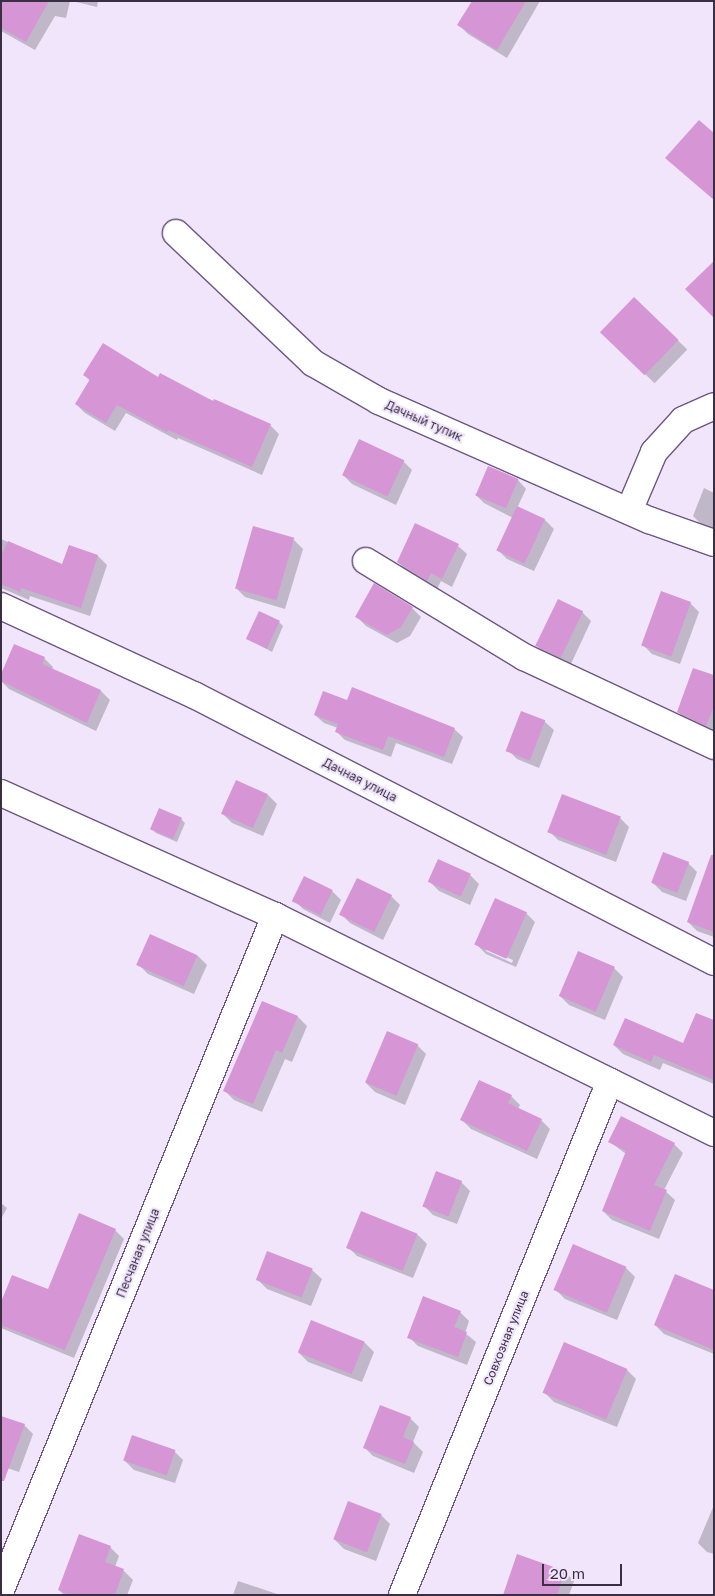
<!DOCTYPE html>
<meta charset="utf-8">
<style>
body{margin:0}
#map{position:relative;width:715px;height:1596px;overflow:hidden;background:#f0e5fb;font-family:"Golos Text",sans-serif}
div>[style]{position:absolute}
.shadow>*{inset:0;background:#0003;transform-origin:0 0}
.building>*{inset:0;background:#d696d5;transform-origin:0 0}
.roads{filter:drop-shadow(1px 0 #6e5685) drop-shadow(-1px 0 #6e5685) drop-shadow(0 1px #6e5685) drop-shadow(0 -1px #6e5685)}
.minor>*{height:26px;margin:-13px;padding:0 13px;transform-origin:13px;border-radius:13px;background:#fff}
span{translate:-50% -50%;white-space:nowrap;text-align:center;line-height:1.15;-webkit-text-stroke:4px #f0e5fb;paint-order:stroke}
.street-label{font-size:12px;color:#392e43}
.frame{position:absolute;inset:0;border:2px solid #392e43;pointer-events:none}
.scale{position:absolute;left:542px;top:1564px;width:80px;height:22px;box-sizing:border-box;border:2px solid #392e43;border-top:0;padding-left:6px;font-size:15px;line-height:18px;white-space:nowrap;color:#392e43;-webkit-text-stroke:4px #f0e5fb;paint-order:stroke}
</style>
<div id="map">
<div class="shadow">
<div style="clip-path:polygon(1px 1px,70px 1px,66px 18px,55px 16px,35px 50px,1px 31px)"></div>
<div style="clip-path:polygon(72px 1px,98px 1px,97px 7px)"></div>
<div style="clip-path:polygon(473px 1px,540px 1px,507px 58px,468px 34px,459px 25px)"></div>
<div style="left:634px;top:298px;width:74px;height:47px;rotate:44deg"></div>
<div style="clip-path:polygon(84px 375px,159px 378px,270px 425px,279px 434px,262px 475px,178px 438px,177px 440px,126px 413px,115px 431px,85px 413px,76px 404px,90px 381px)"></div>
<div style="clip-path:polygon(403px 461px,412px 470px,396px 505px,352px 484px,343px 475px)"></div>
<div style="clip-path:polygon(518px 480px,526px 489px,517px 508px,545px 520px,554px 529px,534px 571px,507px 559px,498px 550px,513px 518px,484px 503px,475px 494px)"></div>
<div style="clip-path:polygon(704px 488px,714px 493px,714px 529px,702px 525px,693px 516px)"></div>
<div style="clip-path:polygon(416px 525px,458px 546px,467px 554px,452px 587px,441px 581px,437px 589px,407px 571px,398px 562px)"></div>
<div style="clip-path:polygon(1px 539px,63px 566px,69px 546px,98px 556px,107px 565px,90px 616px,30px 596px,29px 600px,1px 588px)"></div>
<div style="clip-path:polygon(294px 540px,303px 549px,285px 609px,245px 597px,236px 588px)"></div>
<div style="clip-path:polygon(690px 603px,699px 612px,680px 664px,652px 654px,643px 645px)"></div>
<div style="clip-path:polygon(412px 608px,421px 617px,410px 636px,397px 643px,366px 626px,357px 617px)"></div>
<div style="clip-path:polygon(582px 612px,591px 621px,570px 666px,546px 655px,537px 646px)"></div>
<div style="clip-path:polygon(279px 622px,283px 626px,272px 652px,248px 639px)"></div>
<div style="clip-path:polygon(44px 658px,53px 667px,52px 670px,101px 691px,110px 700px,96px 731px,9px 689px,1px 681px)"></div>
<div style="clip-path:polygon(714px 677px,714px 733px,687px 721px,678px 712px)"></div>
<div style="clip-path:polygon(348px 701px,454px 729px,463px 737px,452px 764px,396px 743px,391px 757px,345px 740px,336px 731px,338px 728px,324px 723px,315px 715px)"></div>
<div style="clip-path:polygon(522px 713px,545px 722px,554px 730px,539px 768px,517px 759px,508px 750px)"></div>
<div style="clip-path:polygon(268px 795px,277px 804px,263px 836px,232px 823px,223px 814px)"></div>
<div style="clip-path:polygon(620px 818px,629px 827px,616px 862px,558px 840px,549px 831px)"></div>
<div style="clip-path:polygon(181px 819px,185px 823px,177px 842px,156px 833px,151px 828px)"></div>
<div style="clip-path:polygon(688px 863px,697px 872px,686px 901px,662px 892px,653px 883px)"></div>
<div style="clip-path:polygon(470px 875px,479px 884px,470px 905px,439px 891px,430px 882px)"></div>
<div style="clip-path:polygon(714px 889px,714px 937px,697px 931px,688px 922px)"></div>
<div style="clip-path:polygon(332px 891px,341px 900px,330px 923px,303px 909px,294px 900px)"></div>
<div style="clip-path:polygon(391px 896px,400px 905px,383px 940px,350px 923px,341px 914px)"></div>
<div style="clip-path:polygon(evenodd,526px 913px,535px 922px,516px 967px,486px 954px,477px 945px,526px 913px,486px 948px,513px 960px,512px 963px,486px 951px,486px 948px)"></div>
<div style="clip-path:polygon(198px 956px,207px 965px,194px 994px,148px 974px,139px 965px)"></div>
<div style="clip-path:polygon(614px 968px,623px 977px,605px 1020px,569px 1005px,560px 996px)"></div>
<div style="clip-path:polygon(262px 1002px,298px 1017px,307px 1026px,292px 1062px,285px 1059px,262px 1112px,234px 1100px,225px 1091px)"></div>
<div style="clip-path:polygon(714px 1022px,714px 1084px,663px 1063px,660px 1070px,623px 1054px,614px 1045px,683px 1045px)"></div>
<div style="clip-path:polygon(417px 1045px,426px 1054px,405px 1105px,375px 1092px,366px 1083px)"></div>
<div style="clip-path:polygon(511px 1096px,520px 1105px,518px 1109px,541px 1120px,550px 1129px,537px 1159px,471px 1129px,462px 1120px)"></div>
<div style="clip-path:polygon(610px 1142px,674px 1144px,683px 1153px,664px 1190px,675px 1200px,659px 1239px,612px 1220px,603px 1211px,626px 1154px)"></div>
<div style="clip-path:polygon(461px 1182px,470px 1191px,457px 1224px,433px 1215px,424px 1206px)"></div>
<div style="clip-path:polygon(1px 1203px,7px 1208px,1px 1219px)"></div>
<div style="clip-path:polygon(115px 1230px,124px 1239px,74px 1358px,1px 1328px,1px 1305px,48px 1291px)"></div>
<div style="clip-path:polygon(418px 1235px,427px 1244px,413px 1278px,357px 1256px,348px 1247px)"></div>
<div style="clip-path:polygon(626px 1268px,635px 1277px,617px 1320px,565px 1299px,556px 1290px)"></div>
<div style="clip-path:polygon(312px 1270px,322px 1279px,311px 1306px,267px 1289px,258px 1280px)"></div>
<div style="clip-path:polygon(714px 1291px,714px 1354px,664px 1334px,655px 1325px)"></div>
<div style="clip-path:polygon(460px 1312px,469px 1321px,465px 1333px,476px 1342px,467px 1365px,418px 1346px,409px 1337px)"></div>
<div style="clip-path:polygon(365px 1343px,374px 1352px,362px 1382px,308px 1362px,299px 1353px)"></div>
<div style="clip-path:polygon(627px 1370px,636px 1379px,617px 1427px,554px 1402px,545px 1393px)"></div>
<div style="clip-path:polygon(410px 1418px,419px 1427px,413px 1442px,423px 1452px,414px 1473px,373px 1456px,364px 1447px)"></div>
<div style="clip-path:polygon(24px 1425px,33px 1434px,19px 1472px,1px 1466px)"></div>
<div style="clip-path:polygon(174px 1451px,183px 1460px,175px 1483px,134px 1470px,125px 1461px)"></div>
<div style="clip-path:polygon(714px 1505px,714px 1554px,707px 1552px,698px 1543px)"></div>
<div style="clip-path:polygon(381px 1515px,390px 1524px,376px 1561px,344px 1549px,335px 1540px)"></div>
<div style="clip-path:polygon(110px 1547px,119px 1556px,115px 1567px,124px 1571px,133px 1580px,127px 1595px,64px 1595px,59px 1590px)"></div>
<div style="clip-path:polygon(565px 1572px,574px 1581px,569px 1595px,504px 1595px)"></div>
<div style="clip-path:polygon(238px 1581px,280px 1595px,233px 1595px)"></div>
</div>
<div class="building">
<div style="clip-path:polygon(1px 1px,49px 1px,26px 42px,1px 28px)"></div>
<div style="clip-path:polygon(472px 1px,526px 1px,497px 50px,457px 25px)"></div>
<div style="clip-path:polygon(699px 120px,714px 133px,714px 200px,665px 158px)"></div>
<div style="clip-path:polygon(714px 261px,714px 318px,685px 289px)"></div>
<div style="left:634px;top:297px;width:62px;height:49px;rotate:44deg"></div>
<div style="clip-path:polygon(103px 343px,158px 377px,160px 373px,213px 401px,214px 399px,271px 424px,252px 467px,168px 430px,167px 432px,117px 405px,106px 423px,75px 404px,90px 379px,83px 375px)"></div>
<div style="left:359px;top:439px;width:50px;height:40px;rotate:25deg"></div>
<div style="left:488px;top:466px;width:33px;height:32px;rotate:23deg"></div>
<div style="left:517px;top:506px;width:31px;height:49px;rotate:25deg"></div>
<div style="clip-path:polygon(415px 523px,459px 544px,442px 579px,431px 573px,427px 581px,397px 562px)"></div>
<div style="left:253px;top:526px;width:43px;height:65px;rotate:16deg"></div>
<div style="clip-path:polygon(8px 541px,62px 564px,69px 545px,98px 555px,81px 608px,21px 588px,20px 592px,1px 584px,1px 556px)"></div>
<div style="clip-path:polygon(374px 583px,413px 607px,401px 627px,387px 635px,355px 617px)"></div>
<div style="left:661px;top:591px;width:32px;height:58px;rotate:20deg"></div>
<div style="left:558px;top:599px;width:28px;height:52px;rotate:26deg"></div>
<div style="left:259px;top:611px;width:23px;height:31px;rotate:25deg"></div>
<div style="clip-path:polygon(14px 644px,45px 657px,42px 664px,101px 690px,87px 723px,1px 681px,1px 674px)"></div>
<div style="clip-path:polygon(693px 668px,714px 675px,714px 706px,706px 726px,677px 712px)"></div>
<div style="clip-path:polygon(352px 687px,455px 728px,444px 757px,388px 736px,383px 750px,335px 732px,338px 724px,314px 715px,323px 691px,347px 700px)"></div>
<div style="left:521px;top:711px;width:26px;height:43px;rotate:21deg"></div>
<div style="left:236px;top:780px;width:35px;height:37px;rotate:24deg"></div>
<div style="left:562px;top:794px;width:63px;height:41px;rotate:21deg"></div>
<div style="left:159px;top:808px;width:25px;height:23px;rotate:23deg"></div>
<div style="left:663px;top:852px;width:28px;height:33px;rotate:21deg"></div>
<div style="clip-path:polygon(711px 855px,714px 855px,714px 932px,687px 922px)"></div>
<div style="left:438px;top:859px;width:36px;height:25px;rotate:24deg"></div>
<div style="left:304px;top:876px;width:32px;height:28px;rotate:26deg"></div>
<div style="left:357px;top:878px;width:39px;height:41px;rotate:26deg"></div>
<div style="left:495px;top:898px;width:35px;height:51px;rotate:24deg"></div>
<div style="left:150px;top:934px;width:52px;height:34px;rotate:24deg"></div>
<div style="left:578px;top:951px;width:40px;height:49px;rotate:23deg"></div>
<div style="clip-path:polygon(262px 1001px,298px 1016px,282px 1053px,276px 1050px,253px 1104px,223px 1091px)"></div>
<div style="clip-path:polygon(696px 1013px,714px 1020px,714px 1080px,654px 1055px,651px 1062px,613px 1045px,625px 1018px,683px 1043px)"></div>
<div style="left:387px;top:1031px;width:34px;height:56px;rotate:23deg"></div>
<div style="clip-path:polygon(479px 1080px,512px 1095px,508px 1103px,542px 1119px,527px 1151px,460px 1120px)"></div>
<div style="clip-path:polygon(621px 1116px,675px 1143px,654px 1185px,667px 1190px,650px 1231px,602px 1211px,626px 1151px,608px 1142px)"></div>
<div style="left:436px;top:1171px;width:28px;height:38px;rotate:21deg"></div>
<div style="left:361px;top:1211px;width:61px;height:40px;rotate:22deg"></div>
<div style="clip-path:polygon(79px 1213px,116px 1229px,65px 1350px,1px 1325px,1px 1302px,12px 1275px,48px 1289px)"></div>
<div style="left:573px;top:1244px;width:58px;height:50px;rotate:23deg"></div>
<div style="left:267px;top:1251px;width:49px;height:31px;rotate:21deg"></div>
<div style="clip-path:polygon(675px 1274px,714px 1290px,714px 1350px,654px 1325px)"></div>
<div style="clip-path:polygon(423px 1296px,461px 1311px,454px 1327px,467px 1332px,458px 1357px,407px 1338px)"></div>
<div style="left:311px;top:1320px;width:58px;height:35px;rotate:22deg"></div>
<div style="left:564px;top:1342px;width:69px;height:55px;rotate:23deg"></div>
<div style="clip-path:polygon(380px 1405px,411px 1417px,403px 1437px,414px 1442px,405px 1464px,363px 1448px)"></div>
<div style="clip-path:polygon(1px 1416px,25px 1424px,4px 1481px,1px 1481px)"></div>
<div style="left:132px;top:1435px;width:46px;height:27px;rotate:19deg"></div>
<div style="left:348px;top:1501px;width:36px;height:41px;rotate:21deg"></div>
<div style="clip-path:polygon(79px 1534px,111px 1546px,105px 1562px,124px 1569px,115px 1595px,69px 1595px,58px 1590px)"></div>
<div style="clip-path:polygon(517px 1554px,565px 1571px,557px 1595px,503px 1595px)"></div>
</div>
<div class="roads">
<div class="minor">
<div style="left:176px;top:233px;width:189px;rotate:43.5deg"></div>
<div style="left:313px;top:363px;width:76px;rotate:29.9deg"></div>
<div style="left:379px;top:401px;width:295px;rotate:23.8deg"></div>
<div style="left:649px;top:520px;width:69px;rotate:19.5deg"></div>
<div style="left:629px;top:511px;width:64px;rotate:-67deg"></div>
<div style="left:654px;top:452px;width:43px;rotate:-47.8deg"></div>
<div style="left:683px;top:420px;width:34px;rotate:-24deg"></div>
<div style="left:366px;top:561px;width:185px;rotate:31.3deg"></div>
<div style="left:524px;top:657px;width:210px;rotate:25.1deg"></div>
<div style="left:1px;top:606px;width:213px;rotate:24.8deg"></div>
<div style="left:194px;top:695px;width:585px;rotate:27.18deg"></div>
<div style="left:1px;top:793px;width:300px;rotate:24.2deg"></div>
<div style="left:275px;top:916px;width:490px;rotate:26.3deg"></div>
<div style="left:1px;top:1590px;width:728px;rotate:-67.88deg"></div>
<div style="left:402px;top:1595px;width:554px;rotate:-67.97deg"></div>
</div>
</div>
<div class="street-label">
<span style="left:424px;top:421px;rotate:24deg">Дачный тупик</span>
<span style="left:360px;top:780px;rotate:27deg">Дачная улица</span>
<span style="left:138px;top:1253px;rotate:-68deg">Песчаная улица</span>
<span style="left:506px;top:1338px;rotate:-68deg">Совхозная улица</span>
</div>
<div class="frame"></div>
<div class="scale">20 m</div>
</div>
